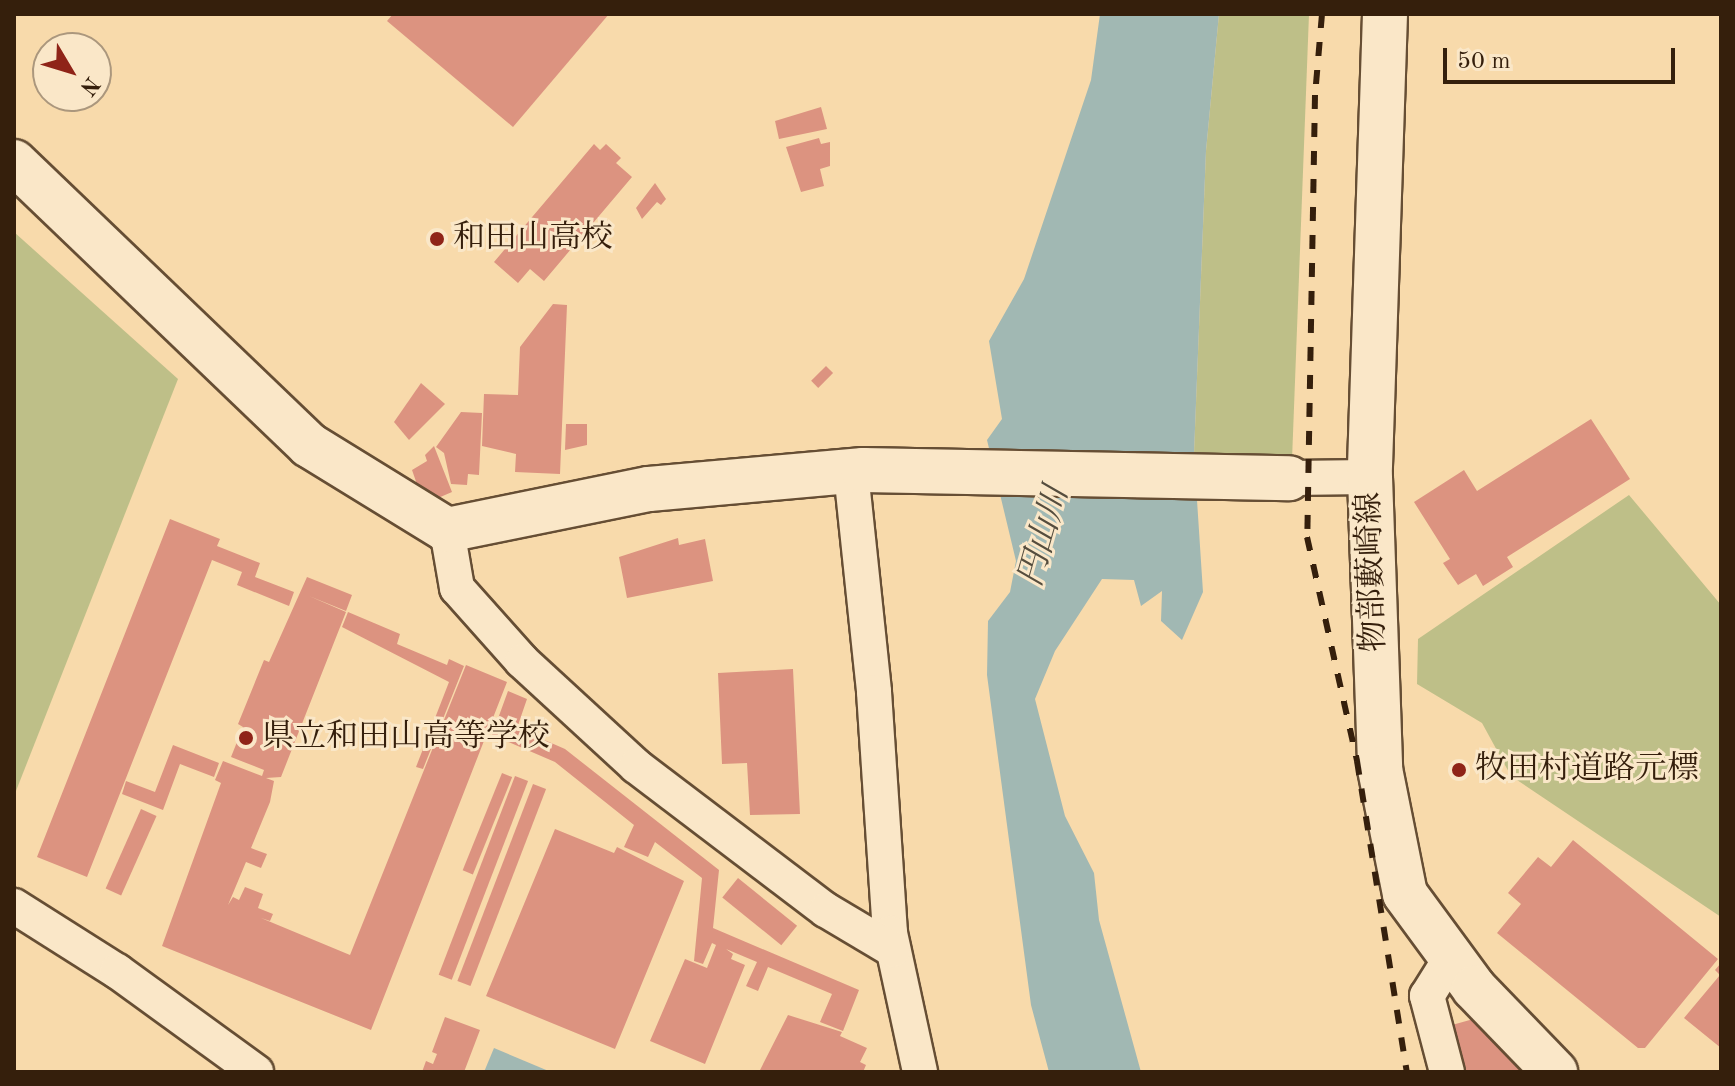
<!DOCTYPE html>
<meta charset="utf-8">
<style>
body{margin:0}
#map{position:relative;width:1735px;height:1086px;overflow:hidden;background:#f8daab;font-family:"Old Standard TT","Noto Serif JP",serif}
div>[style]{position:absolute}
.green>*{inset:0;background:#bebf88}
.water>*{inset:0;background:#a1b8b3}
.building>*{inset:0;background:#dc9380;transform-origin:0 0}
.roads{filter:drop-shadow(2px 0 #664e34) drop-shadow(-2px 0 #664e34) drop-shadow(0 2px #664e34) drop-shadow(0 -2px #664e34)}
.street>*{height:34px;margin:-17px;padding:0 17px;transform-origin:17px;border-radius:17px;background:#fae7c8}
.secondary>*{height:44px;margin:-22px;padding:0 22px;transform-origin:22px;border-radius:22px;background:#fae7c8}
.rail>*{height:6px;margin-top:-3px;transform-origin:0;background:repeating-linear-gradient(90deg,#351f0c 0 14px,transparent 0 28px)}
.dots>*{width:22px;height:22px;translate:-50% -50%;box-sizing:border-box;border:4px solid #fae7c8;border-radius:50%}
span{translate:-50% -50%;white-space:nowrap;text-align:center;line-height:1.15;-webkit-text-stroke:6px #fae7c8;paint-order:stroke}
.poi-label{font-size:32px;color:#351f0c}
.left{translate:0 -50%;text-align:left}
.street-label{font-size:32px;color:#351f0c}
.water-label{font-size:34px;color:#554d3e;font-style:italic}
.frame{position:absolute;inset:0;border:16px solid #351f0c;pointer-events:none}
.north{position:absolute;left:32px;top:32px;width:80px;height:80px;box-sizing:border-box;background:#fae7c8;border:2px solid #ab977d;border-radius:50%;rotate:128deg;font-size:22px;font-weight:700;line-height:32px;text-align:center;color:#351f0c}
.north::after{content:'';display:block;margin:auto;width:28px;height:36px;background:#8f2418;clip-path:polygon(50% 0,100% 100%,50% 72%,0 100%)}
.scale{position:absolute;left:1443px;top:48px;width:232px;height:36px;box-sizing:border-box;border:4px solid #351f0c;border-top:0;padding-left:10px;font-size:24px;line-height:28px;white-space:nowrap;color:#351f0c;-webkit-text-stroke:6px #fae7c8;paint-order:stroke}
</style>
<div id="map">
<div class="green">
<div style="clip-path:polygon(1219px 14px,1309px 14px,1292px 460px,1194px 454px,1206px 151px)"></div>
<div style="clip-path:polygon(14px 232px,178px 379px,14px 796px)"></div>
<div style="clip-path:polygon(1629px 495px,1721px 605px,1721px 917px,1511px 776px,1482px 723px,1417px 684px,1418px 639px)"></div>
</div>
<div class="water">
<div style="clip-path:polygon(1100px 14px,1219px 14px,1206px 151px,1194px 454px,1203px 592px,1182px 640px,1161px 621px,1162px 591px,1141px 606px,1134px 580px,1102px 579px,1055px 651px,1035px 699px,1065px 816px,1094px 873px,1099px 920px,1141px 1072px,1049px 1072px,1031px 1005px,987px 675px,988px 621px,1010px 592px,1016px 561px,987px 440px,1002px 419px,989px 341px,1024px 279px,1091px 80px)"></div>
<div style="clip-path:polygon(494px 1048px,551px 1072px,484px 1072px)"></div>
</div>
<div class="building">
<div style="clip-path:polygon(393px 14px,609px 14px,513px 127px,387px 21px)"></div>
<div style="clip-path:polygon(821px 107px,827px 129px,779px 139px,775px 121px)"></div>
<div style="clip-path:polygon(819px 138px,821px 144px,830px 142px,830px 166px,820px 169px,824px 186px,801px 192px,786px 147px)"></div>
<div style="clip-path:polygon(594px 144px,600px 150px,606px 144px,621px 158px,616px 163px,632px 177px,544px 281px,530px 269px,518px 283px,494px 262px)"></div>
<div style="clip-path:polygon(655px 183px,666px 199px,661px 205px,657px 202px,642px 219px,636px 208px)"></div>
<div style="clip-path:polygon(553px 304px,567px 305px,560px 474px,515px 472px,516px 454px,482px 446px,484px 394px,518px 395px,520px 347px)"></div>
<div style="left:826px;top:366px;width:10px;height:21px;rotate:45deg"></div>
<div style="clip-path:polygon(421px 383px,445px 404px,409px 440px,394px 422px)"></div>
<div style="clip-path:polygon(461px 412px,482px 413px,479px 475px,468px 474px,467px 485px,451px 484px,444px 453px,436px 447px)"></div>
<div style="clip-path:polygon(1591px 419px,1630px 479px,1507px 557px,1513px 567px,1483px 586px,1476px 574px,1458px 585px,1443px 563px,1450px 559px,1414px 502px,1464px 470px,1477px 491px)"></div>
<div style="clip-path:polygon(566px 424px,587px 424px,587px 445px,565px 450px)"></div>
<div style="clip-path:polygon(434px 446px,452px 492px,438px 498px,420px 493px,412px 470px,427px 461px,425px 455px)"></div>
<div style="clip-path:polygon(170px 519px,220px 539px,217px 546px,260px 563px,255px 577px,294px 592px,289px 606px,237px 585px,242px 572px,212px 560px,87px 877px,37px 857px)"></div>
<div style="clip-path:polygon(678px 538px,679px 545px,705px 539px,713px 581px,627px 598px,619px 557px)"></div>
<div style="clip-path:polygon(307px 577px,352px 595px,346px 611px,309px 596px,346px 612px,281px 777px,266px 778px,274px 781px,270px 802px,251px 848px,267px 854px,261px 868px,246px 862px,228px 905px,233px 897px,239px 900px,245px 887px,263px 894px,258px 908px,273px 914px,270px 921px,261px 918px,350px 955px,466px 665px,507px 682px,371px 1030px,162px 946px,221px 783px,215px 780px,223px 761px,262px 776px,264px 770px,231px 757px,243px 727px,238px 724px,264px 660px,269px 662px)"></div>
<div style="clip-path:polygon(348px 612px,400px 634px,397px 644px,447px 665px,449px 659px,464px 666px,423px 769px,416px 767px,449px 682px,342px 627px)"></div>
<div style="clip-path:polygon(793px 669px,800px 814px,750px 815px,747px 763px,722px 764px,718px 673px)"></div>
<div style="clip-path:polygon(508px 691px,527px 699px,517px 728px,565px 749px,719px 870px,713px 928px,859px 990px,843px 1031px,820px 1022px,832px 994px,768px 967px,758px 991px,746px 986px,757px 962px,726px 949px,733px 954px,731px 959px,745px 965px,705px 1064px,650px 1041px,685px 959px,707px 968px,716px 945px,712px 943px,703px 964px,694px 961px,702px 878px,655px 842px,648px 857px,624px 847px,634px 825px,555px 762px,492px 735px)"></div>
<div style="clip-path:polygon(173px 745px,219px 763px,214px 777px,180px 764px,163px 810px,122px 794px,126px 781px,155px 792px)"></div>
<div style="left:502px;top:773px;width:11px;height:105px;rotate:22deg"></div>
<div style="left:515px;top:776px;width:14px;height:213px;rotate:21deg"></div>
<div style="left:533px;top:784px;width:14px;height:211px;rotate:21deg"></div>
<div style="left:141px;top:809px;width:17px;height:87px;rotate:24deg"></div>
<div style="clip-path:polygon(555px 829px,614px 853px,617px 847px,684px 881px,615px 1049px,486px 996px)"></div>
<div style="clip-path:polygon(1573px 840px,1718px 959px,1645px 1048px,1638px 1048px,1497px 933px,1521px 904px,1508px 893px,1538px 857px,1551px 867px)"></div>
<div style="left:738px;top:878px;width:76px;height:25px;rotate:39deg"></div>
<div style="clip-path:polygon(1721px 963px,1721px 1048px,1684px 1018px,1720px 975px,1715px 970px)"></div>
<div style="clip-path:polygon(788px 1015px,842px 1032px,840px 1036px,867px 1048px,860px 1062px,866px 1065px,863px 1072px,759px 1072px)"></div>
<div style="clip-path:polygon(445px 1017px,480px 1030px,464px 1072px,422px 1072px,426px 1061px,433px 1064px,437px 1054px,432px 1052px)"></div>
<div style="clip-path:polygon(1477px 1018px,1500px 1039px,1504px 1052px,1509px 1050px,1512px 1060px,1520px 1058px,1524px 1072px,1464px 1072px,1452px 1025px)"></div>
</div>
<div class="roads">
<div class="street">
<div style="left:851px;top:472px;width:221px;rotate:84deg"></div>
<div style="left:874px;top:692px;width:242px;rotate:86.2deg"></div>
<div style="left:890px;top:933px;width:142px;rotate:77.8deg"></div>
<div style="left:1289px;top:478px;width:81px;rotate:-0.7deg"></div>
<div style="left:447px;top:530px;width:59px;rotate:80.2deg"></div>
<div style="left:457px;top:588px;width:98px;rotate:48.3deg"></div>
<div style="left:522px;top:661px;width:155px;rotate:42.6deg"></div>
<div style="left:636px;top:766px;width:238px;rotate:37.2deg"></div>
<div style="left:826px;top:910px;width:78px;rotate:30.8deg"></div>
<div style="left:14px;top:906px;width:122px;rotate:32.3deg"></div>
<div style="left:117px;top:971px;width:172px;rotate:36deg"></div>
<div style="left:1447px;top:1072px;width:79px;rotate:-104.7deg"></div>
<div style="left:1427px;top:996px;width:44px;rotate:-58.1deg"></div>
</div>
<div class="secondary">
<div style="left:1385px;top:14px;width:463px;rotate:91.9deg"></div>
<div style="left:1370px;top:477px;width:292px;rotate:88deg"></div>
<div style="left:1380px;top:769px;width:127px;rotate:78.7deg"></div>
<div style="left:1405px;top:894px;width:117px;rotate:53.7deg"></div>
<div style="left:1474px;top:988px;width:117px;rotate:46deg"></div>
<div style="left:14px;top:162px;width:409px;rotate:43.8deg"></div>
<div style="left:309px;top:445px;width:162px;rotate:31.6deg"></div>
<div style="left:447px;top:530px;width:206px;rotate:-11.5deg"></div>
<div style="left:649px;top:489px;width:215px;rotate:-5.1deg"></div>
<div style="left:863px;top:470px;width:426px;rotate:1.1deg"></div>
</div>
</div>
<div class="rail">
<div style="left:1322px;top:14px;width:81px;rotate:94.9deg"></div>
<div style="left:1315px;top:95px;width:442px;rotate:91deg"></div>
<div style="left:1307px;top:537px;width:230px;rotate:77.4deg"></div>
<div style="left:1357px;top:761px;width:315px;rotate:80.9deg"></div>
</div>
<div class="dots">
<div style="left:437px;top:239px;background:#8f2418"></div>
<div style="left:246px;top:738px;background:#8f2418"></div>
<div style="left:1459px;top:770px;background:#8f2418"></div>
</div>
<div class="poi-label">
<span class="left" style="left:453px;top:239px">和田山高校</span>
<span class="left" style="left:262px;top:738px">県立和田山高等学校</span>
<span class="left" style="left:1475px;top:770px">牧田村道路元標</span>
</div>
<div class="street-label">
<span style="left:1373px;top:572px;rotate:-92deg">物部藪崎線</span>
</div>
<div class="water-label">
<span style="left:1045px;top:537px;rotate:-74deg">円山川</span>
</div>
<div class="frame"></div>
<div class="north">N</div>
<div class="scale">50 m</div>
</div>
